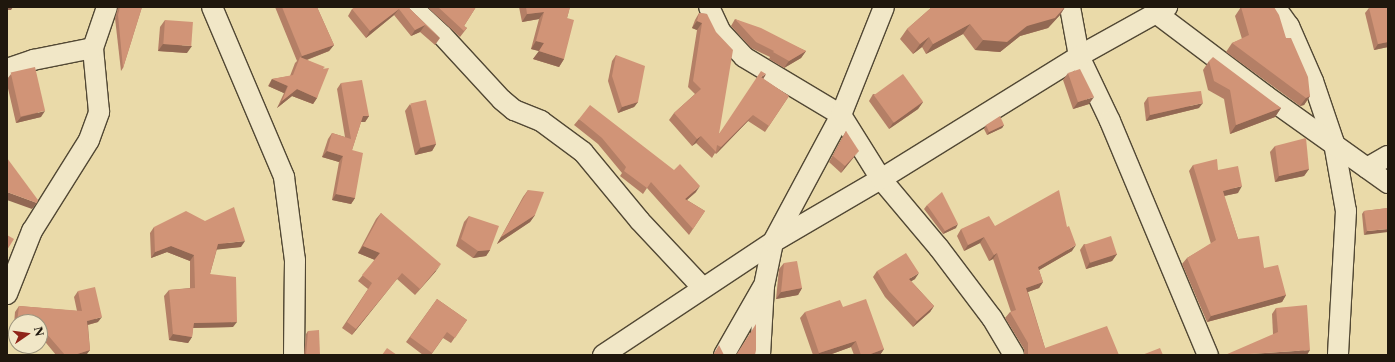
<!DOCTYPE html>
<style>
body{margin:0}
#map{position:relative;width:1395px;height:362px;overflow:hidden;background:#eadaa9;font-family:"Libre Caslon Text",serif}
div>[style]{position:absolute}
.roads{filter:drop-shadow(1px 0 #524834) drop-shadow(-1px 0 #524834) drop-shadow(0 1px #524834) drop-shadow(0 -1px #524834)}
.street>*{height:20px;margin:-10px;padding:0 10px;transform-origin:10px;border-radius:10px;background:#f1e7c7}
.wall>*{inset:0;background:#b47f66}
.shaded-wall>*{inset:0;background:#926853;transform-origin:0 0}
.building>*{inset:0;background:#d19477;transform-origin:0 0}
span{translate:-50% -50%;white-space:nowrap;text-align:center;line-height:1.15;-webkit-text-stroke:4px #f1e7c7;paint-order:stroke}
.frame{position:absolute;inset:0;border:8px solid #1f170d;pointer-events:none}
.north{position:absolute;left:8px;top:314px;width:40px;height:40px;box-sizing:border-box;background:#f1e7c7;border:1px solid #9d947d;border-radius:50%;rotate:77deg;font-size:11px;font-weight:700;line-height:16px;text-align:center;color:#1f170d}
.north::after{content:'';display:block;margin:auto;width:14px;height:18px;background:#8f2418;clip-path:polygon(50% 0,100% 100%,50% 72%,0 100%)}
</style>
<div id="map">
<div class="roads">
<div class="street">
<div style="left:212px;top:7px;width:185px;rotate:67deg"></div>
<div style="left:284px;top:177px;width:84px;rotate:82.5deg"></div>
<div style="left:295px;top:260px;width:95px;rotate:90.6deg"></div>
<div style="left:412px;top:7px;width:41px;rotate:43deg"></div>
<div style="left:442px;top:35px;width:88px;rotate:47.3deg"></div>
<div style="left:502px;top:100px;width:16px;rotate:40deg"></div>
<div style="left:514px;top:110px;width:29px;rotate:22deg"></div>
<div style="left:541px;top:121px;width:52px;rotate:36.4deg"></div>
<div style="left:583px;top:152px;width:89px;rotate:50.4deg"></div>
<div style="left:640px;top:221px;width:92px;rotate:46.8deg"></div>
<div style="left:709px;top:7px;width:26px;rotate:65deg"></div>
<div style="left:720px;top:31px;width:35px;rotate:47deg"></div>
<div style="left:744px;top:57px;width:113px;rotate:30.9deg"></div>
<div style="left:841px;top:115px;width:75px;rotate:58deg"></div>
<div style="left:881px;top:179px;width:90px;rotate:50deg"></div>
<div style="left:939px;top:248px;width:88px;rotate:52.9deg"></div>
<div style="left:992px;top:318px;width:43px;rotate:59.3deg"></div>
<div style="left:1070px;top:7px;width:50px;rotate:79.6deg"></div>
<div style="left:1079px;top:56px;width:72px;rotate:64.5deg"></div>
<div style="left:1110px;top:121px;width:254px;rotate:67.3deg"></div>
<div style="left:1275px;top:7px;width:24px;rotate:54deg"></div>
<div style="left:1289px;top:26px;width:60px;rotate:66.4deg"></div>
<div style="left:1313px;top:81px;width:65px;rotate:71.3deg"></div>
<div style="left:1334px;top:143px;width:69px;rotate:80deg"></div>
<div style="left:1346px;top:211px;width:144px;rotate:93.2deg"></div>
<div style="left:1156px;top:13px;width:138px;rotate:37deg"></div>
<div style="left:1266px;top:96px;width:150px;rotate:35.5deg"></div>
<div style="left:7px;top:69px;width:28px;rotate:-19deg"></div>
<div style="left:33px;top:60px;width:61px;rotate:-11.3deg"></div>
<div style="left:1367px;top:168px;width:24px;rotate:-30deg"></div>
<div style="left:7px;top:294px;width:68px;rotate:-68.4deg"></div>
<div style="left:32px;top:231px;width:107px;rotate:-57.9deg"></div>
<div style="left:89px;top:140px;width:30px;rotate:-70deg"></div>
<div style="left:99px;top:112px;width:64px;rotate:-95.4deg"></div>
<div style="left:93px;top:48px;width:43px;rotate:-71.1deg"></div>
<div style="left:603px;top:355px;width:204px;rotate:-33.6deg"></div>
<div style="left:773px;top:242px;width:125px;rotate:-30.3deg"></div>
<div style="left:881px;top:179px;width:233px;rotate:-31.8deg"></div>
<div style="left:1079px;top:56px;width:101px;rotate:-29.1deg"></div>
<div style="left:724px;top:355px;width:78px;rotate:-60.2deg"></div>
<div style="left:760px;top:355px;width:69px;rotate:-86.7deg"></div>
<div style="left:764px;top:286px;width:45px;rotate:-78.4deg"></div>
<div style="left:773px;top:242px;width:144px;rotate:-61.8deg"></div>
<div style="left:841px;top:115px;width:116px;rotate:-68.3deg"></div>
</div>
</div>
<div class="wall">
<div style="clip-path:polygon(118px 7px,142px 7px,123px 68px,121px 71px,115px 18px)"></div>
<div style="clip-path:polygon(275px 7px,317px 7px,334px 45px,329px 51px,307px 60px,324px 69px,317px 98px,313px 104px,292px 96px,277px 108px,284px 93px,268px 86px,272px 79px,290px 76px,295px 63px,297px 61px)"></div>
<div style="clip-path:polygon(408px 7px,440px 38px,435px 45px,420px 32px,411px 36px,394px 15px,366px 38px,348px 16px,352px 9px)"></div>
<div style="clip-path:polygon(427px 7px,476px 7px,464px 26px,467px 28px,460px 37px)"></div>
<div style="clip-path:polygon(519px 7px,570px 7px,567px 18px,564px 59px,559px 67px,533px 59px,539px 51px,531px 49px,539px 19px,522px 22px)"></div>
<div style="clip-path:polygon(932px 7px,1065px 7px,1060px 15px,1048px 28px,1020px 36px,1000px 52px,975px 50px,963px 34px,926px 54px,922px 47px,913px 54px,900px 39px,907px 29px)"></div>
<div style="clip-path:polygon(1241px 7px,1286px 38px,1310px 96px,1304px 105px,1300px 106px,1226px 52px,1232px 43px,1242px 39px,1235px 16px)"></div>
<div style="clip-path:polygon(1388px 7px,1388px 47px,1374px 50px,1365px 13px,1369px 8px)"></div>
<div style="clip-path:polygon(699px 13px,707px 14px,719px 134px,766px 74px,763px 79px,789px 96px,765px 132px,748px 121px,716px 154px,715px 153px,712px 158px,696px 143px,692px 146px,669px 120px,674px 113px,695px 94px,688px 87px,697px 30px,692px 28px,695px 20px)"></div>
<div style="clip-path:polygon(735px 19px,806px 51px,801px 58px,784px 68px,769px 59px,770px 57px,751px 48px,731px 26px)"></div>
<div style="clip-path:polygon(165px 20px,187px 53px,158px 51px,160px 27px)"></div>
<div style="clip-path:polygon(616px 55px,638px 102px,634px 107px,618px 113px,608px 81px,612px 61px)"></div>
<div style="clip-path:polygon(1209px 61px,1281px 108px,1275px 117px,1230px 134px,1224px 99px,1208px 90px,1203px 70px)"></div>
<div style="clip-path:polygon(1068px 73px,1089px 104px,1073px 109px,1063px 80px)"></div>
<div style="clip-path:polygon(11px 74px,41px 117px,16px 123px,7px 84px,7px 79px)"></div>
<div style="clip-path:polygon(341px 83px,369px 116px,365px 122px,361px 122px,352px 150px,355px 198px,351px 204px,332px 200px,339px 162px,322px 157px,328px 139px,332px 133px,345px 137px,337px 89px)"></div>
<div style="clip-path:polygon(873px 94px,923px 102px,918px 109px,889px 129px,869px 101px)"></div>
<div style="clip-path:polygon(1148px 97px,1199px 108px,1146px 121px,1144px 103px)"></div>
<div style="clip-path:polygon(410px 104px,436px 144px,432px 151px,415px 155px,405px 111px)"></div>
<div style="clip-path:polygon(579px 119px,696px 192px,687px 200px,705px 211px,689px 235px,647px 188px,643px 194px,620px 176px,622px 173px,598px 144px,574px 125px)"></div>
<div style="clip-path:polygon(986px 125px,1004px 125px,1002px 128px,987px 135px,984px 129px)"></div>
<div style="clip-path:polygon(846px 131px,854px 157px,841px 173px,829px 162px,842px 138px)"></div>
<div style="clip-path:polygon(1275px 146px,1309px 169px,1304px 176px,1275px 182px,1270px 152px)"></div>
<div style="clip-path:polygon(1193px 165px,1218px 170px,1238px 193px,1224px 196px,1238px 239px,1264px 268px,1286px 295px,1282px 302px,1207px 322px,1182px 264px,1187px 258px,1211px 244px,1189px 171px)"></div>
<div style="clip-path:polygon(528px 190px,535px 215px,530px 222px,497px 244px,523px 197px)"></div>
<div style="clip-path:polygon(927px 205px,956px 228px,943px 234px,924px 209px)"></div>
<div style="clip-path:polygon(1388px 208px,1364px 235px,1362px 214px,1364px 211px)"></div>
<div style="clip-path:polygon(381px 213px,436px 271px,415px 295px,397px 279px,352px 335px,342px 328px,368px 289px,358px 281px,375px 260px,358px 253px,376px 219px)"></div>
<div style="clip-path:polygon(469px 216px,490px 250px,486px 256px,473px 258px,456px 246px,464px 222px)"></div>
<div style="clip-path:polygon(995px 226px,1072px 251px,1039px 270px,1043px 282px,1039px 288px,1028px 292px,1045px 348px,1119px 355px,1024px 355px,1024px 349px,1005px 318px,1010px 312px,1011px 312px,993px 259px,989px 261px,980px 243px,964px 251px,957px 236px,961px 229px)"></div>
<div style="clip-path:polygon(154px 227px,241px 247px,217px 249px,210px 274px,233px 327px,193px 328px,192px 337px,188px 343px,169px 340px,164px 296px,169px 290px,190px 288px,190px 261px,167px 252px,151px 258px,150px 233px)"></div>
<div style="clip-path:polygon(1084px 244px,1117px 254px,1112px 261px,1086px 269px,1080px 250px)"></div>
<div style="clip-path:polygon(784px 263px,802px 288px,798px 295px,776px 299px,779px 269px)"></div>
<div style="clip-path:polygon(877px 271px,915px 279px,911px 281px,934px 306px,930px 312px,913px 327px,885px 297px,873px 277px)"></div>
<div style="clip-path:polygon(78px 291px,98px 322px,88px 325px,90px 350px,86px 355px,56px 355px,42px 338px,40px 338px,40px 322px,16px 322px,16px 336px,13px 336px,15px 312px,19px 306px,77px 311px,74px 297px)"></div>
<div style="clip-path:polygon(437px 299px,467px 320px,451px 343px,443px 338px,431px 355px,423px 355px,406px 342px)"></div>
<div style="clip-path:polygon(843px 307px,884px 349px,880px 355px,854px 355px,851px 347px,829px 355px,813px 355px,800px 318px,805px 312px)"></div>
<div style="clip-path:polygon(1276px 308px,1307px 355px,1273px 334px,1272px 314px)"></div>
<div style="clip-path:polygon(308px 331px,320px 355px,304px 355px,306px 334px)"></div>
</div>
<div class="shaded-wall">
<div style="clip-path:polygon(7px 7px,13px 7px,11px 10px,7px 10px)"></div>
<div style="clip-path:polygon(1065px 7px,1060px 15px,1048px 28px,1020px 36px,1000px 52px,975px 50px,983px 40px,1027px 26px)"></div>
<div style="clip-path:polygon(399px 9px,394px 15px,366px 38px,370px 31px)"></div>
<div style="clip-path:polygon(544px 12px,539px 19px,522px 22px,527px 14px)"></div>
<div style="clip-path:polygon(697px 21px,702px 23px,697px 30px,692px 28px)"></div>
<div style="clip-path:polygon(970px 24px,963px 34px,926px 54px,933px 44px)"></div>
<div style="clip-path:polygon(425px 25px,420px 32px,411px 36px,415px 30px)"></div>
<div style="clip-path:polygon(929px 37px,922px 47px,913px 54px,920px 44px)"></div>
<div style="clip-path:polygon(536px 41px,544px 43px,539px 51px,531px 49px)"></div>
<div style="clip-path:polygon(1388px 42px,1388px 47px,1374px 50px,1378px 44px)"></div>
<div style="clip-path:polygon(163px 44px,192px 46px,187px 53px,158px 51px)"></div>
<div style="clip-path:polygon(334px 45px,329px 51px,298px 63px,302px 56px)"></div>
<div style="clip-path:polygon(539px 51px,564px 59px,559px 67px,533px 59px)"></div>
<div style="clip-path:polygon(806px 51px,801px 58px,784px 68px,789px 61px)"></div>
<div style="clip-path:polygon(766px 74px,762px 81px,761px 77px)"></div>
<div style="left:272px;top:79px;width:17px;height:8px;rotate:24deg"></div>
<div style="clip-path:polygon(297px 89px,317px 98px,313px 104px,292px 96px,277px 108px,282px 101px)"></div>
<div style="clip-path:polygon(1310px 96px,1304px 105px,1300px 106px,1306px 98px)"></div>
<div style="clip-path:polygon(1094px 97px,1089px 104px,1073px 109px,1078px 102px)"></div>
<div style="clip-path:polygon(638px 102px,634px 107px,618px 113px,622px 107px)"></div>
<div style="clip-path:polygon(923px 102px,918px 109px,889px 129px,893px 123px)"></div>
<div style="clip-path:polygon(1203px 103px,1199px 108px,1146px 121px,1150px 115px)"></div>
<div style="clip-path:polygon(1281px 108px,1275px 117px,1230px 134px,1236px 125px)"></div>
<div style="clip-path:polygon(45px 111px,41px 117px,16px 123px,21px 117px)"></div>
<div style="clip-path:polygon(753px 115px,748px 121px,716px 154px,721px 147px)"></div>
<div style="clip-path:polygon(363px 116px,369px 116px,365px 122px,359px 122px)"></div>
<div style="clip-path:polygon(1004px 125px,1002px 128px,987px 135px,989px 132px)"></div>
<div style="clip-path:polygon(701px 136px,696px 143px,692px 146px,697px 139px)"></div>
<div style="clip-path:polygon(436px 144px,432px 151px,415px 155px,420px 148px)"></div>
<div style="clip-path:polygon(327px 151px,343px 156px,339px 162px,322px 157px)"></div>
<div style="clip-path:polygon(859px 151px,854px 157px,841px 173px,845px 166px)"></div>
<div style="clip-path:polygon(1309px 169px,1304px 176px,1275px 182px,1279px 176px)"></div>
<div style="clip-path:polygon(700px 186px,696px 192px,681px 205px,685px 199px)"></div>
<div style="clip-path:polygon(1242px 186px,1238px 193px,1219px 197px,1223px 191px)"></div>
<div style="clip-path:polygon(7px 192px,37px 203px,32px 209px,7px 200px)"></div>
<div style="clip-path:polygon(336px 194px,355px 198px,351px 204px,332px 200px)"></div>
<div style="clip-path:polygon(535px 215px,530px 222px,497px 244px,501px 237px)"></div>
<div style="clip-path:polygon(958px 224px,956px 228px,943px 234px,945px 231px)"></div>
<div style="clip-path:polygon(1388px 229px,1388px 232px,1364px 235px,1367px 231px)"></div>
<div style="clip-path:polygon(984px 237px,980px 243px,964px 251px,968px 245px)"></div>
<div style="clip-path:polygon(245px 241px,241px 247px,214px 250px,218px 244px)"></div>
<div style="clip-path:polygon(1076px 245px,1072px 251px,1034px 273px,1038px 267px)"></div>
<div style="clip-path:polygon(171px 246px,194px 255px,190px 261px,167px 252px,151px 258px,155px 252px)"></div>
<div style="clip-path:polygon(363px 246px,380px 253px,375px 260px,358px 253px)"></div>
<div style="clip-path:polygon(490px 250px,486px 256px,473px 258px,478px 251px)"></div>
<div style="clip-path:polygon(997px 253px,993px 259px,989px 261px,994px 255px)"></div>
<div style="clip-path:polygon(1117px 254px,1112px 261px,1086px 269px,1090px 262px)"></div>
<div style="clip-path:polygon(441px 264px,436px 271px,415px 295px,420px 289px)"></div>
<div style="clip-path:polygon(402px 273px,397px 279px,352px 335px,356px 329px)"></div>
<div style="clip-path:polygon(919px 273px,915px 279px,905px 285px,909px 279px)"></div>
<div style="clip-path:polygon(1043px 282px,1039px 288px,1022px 294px,1026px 288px)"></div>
<div style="clip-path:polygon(802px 288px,798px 295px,776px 299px,781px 292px)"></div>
<div style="clip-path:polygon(1286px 295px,1282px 302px,1207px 322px,1211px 316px)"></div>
<div style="clip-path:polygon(934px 306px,930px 312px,913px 327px,917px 321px)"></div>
<div style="clip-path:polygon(102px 317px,98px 322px,83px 326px,87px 321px)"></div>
<div style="clip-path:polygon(237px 322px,233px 327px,190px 328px,194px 323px)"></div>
<div style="clip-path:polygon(16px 332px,16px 336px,13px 336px)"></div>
<div style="clip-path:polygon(40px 332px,46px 333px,42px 338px,40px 338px)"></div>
<div style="clip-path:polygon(173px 334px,192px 337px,188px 343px,169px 340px)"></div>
<div style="clip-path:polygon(856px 341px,851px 347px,829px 355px,818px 355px,819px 353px)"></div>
<div style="clip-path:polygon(884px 349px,880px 355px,868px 355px)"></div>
<div style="clip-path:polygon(90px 350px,86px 355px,74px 355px)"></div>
<div style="clip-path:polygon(1310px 350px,1307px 355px,1250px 355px,1250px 354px)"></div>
</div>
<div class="building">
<div style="clip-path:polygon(120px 7px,142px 7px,123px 68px,118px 15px)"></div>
<div style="clip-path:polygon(282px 7px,317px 7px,334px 45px,302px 56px)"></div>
<div style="clip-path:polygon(355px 7px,408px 7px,440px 38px,425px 25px,415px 30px,399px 9px,370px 31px,352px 9px)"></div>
<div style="clip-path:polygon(438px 7px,476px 7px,464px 26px,467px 28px,464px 31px)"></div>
<div style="clip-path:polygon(526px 7px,570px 7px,567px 18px,574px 20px,564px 59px,539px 51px,544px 43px,536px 41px,544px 12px,527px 14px)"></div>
<div style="clip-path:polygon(932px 7px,1065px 7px,1055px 18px,1027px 26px,1007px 42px,983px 40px,970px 24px,933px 44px,929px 37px,920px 44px,907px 29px)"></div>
<div style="clip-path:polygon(1241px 7px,1274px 7px,1279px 15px,1286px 38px,1291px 38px,1308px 77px,1310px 96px,1306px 98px,1232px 43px,1249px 35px)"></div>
<div style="clip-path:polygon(1372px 7px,1388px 7px,1388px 42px,1378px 44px,1369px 8px)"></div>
<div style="clip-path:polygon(699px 13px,707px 14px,716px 32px,733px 50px,719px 134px,761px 71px,766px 74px,761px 77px,789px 96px,769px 126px,753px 115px,721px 147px,717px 145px,716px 152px,701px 136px,697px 139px,674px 113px,701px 89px,693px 81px,702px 23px,697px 21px)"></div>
<div style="clip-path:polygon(735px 19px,761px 28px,806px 51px,789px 61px,773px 52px,774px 51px,756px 42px)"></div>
<div style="left:165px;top:20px;width:28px;height:24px;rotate:4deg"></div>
<div style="clip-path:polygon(616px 55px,645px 66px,638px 102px,622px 107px,612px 76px)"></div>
<div style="clip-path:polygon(300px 57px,325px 67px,322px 69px,329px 68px,317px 98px,297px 89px,282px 101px,288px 86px,272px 79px,293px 75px)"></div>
<div style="clip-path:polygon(1213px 57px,1281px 108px,1236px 125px,1230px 90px,1214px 81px,1209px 61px)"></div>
<div style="left:35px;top:67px;width:45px;height:25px;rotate:77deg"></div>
<div style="clip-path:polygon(1080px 69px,1094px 97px,1078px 102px,1068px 73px)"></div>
<div style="left:903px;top:74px;width:34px;height:36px;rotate:54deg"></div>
<div style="clip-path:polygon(362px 80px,369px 116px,363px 116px,352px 150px,363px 153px,355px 198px,336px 194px,343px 156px,327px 151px,332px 133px,351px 139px,341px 83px)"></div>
<div style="clip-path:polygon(1201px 91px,1203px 103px,1150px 115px,1148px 97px)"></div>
<div style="left:426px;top:100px;width:45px;height:16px;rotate:77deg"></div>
<div style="clip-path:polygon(590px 105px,674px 170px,680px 164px,700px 186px,685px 199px,705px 211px,693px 229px,651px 182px,647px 188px,624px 171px,626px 167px,602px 138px,579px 119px)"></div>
<div style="clip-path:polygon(1000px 116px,1004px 125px,989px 132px,986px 125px)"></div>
<div style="clip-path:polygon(846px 131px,859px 151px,845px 166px,833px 156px)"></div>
<div style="clip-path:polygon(1306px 138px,1309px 169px,1279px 176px,1275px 146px)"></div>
<div style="clip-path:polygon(7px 158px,38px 200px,37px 203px,7px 192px)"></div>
<div style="clip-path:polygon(1217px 159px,1218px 170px,1238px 166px,1242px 186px,1223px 191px,1238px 239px,1259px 236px,1264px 268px,1278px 265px,1286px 295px,1211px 316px,1187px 258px,1216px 240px,1193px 165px)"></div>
<div style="clip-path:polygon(528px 190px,544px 192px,535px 215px,501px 237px)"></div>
<div style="clip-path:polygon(1059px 190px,1067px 227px,1069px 226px,1076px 245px,1038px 267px,1043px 282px,1026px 288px,1045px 348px,1107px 326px,1119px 355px,1028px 355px,1028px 343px,1010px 312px,1016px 310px,997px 253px,994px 255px,984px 237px,968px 245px,961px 229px,989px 216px,995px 226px)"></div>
<div style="clip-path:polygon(942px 192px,958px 224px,945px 231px,927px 205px)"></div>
<div style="clip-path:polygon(234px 207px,245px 241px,218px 244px,210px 274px,236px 277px,237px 322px,194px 323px,192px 337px,173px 334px,169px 290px,195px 288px,194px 255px,171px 246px,155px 252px,154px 227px,186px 211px,205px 221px)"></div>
<div style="clip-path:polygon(1388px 208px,1388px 229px,1367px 231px,1364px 211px)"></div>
<div style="clip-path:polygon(381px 213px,441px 264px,420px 289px,402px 273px,356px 329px,347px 322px,372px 283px,362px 275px,380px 253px,363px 246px)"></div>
<div style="clip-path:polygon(469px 216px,499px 226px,490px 250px,478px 251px,461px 239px)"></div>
<div style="clip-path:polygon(7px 235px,14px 239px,7px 250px)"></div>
<div style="left:1111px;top:236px;width:19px;height:28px;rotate:72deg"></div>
<div style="clip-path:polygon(906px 253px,919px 273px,909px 279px,934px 306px,917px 321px,889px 291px,877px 271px)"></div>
<div style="clip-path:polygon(797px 261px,802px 288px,781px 292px,784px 263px)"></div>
<div style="clip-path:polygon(95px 287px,102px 317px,87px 321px,90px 350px,74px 355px,65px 355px,46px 333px,40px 332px,40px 322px,17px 322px,19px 306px,82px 311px,78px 291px)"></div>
<div style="clip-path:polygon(437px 299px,467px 320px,455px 338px,447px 332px,432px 353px,410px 337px)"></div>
<div style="clip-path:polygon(866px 299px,884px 349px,868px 355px,861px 355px,856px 341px,819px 353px,805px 312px,840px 300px,843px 307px)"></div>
<div style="clip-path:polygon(1307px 305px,1310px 350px,1250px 354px,1250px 355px,1225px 355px,1278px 332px,1276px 308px)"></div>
<div style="clip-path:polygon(756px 324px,756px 350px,755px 355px,736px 355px)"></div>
<div style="clip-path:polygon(319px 330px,320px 355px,306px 355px,308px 331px)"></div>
<div style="clip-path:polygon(719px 345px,724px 355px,713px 355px)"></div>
<div style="clip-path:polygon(387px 348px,397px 355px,382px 355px)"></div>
<div style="clip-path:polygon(1160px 348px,1163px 355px,1142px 355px)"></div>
</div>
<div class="frame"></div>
<div class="north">N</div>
</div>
